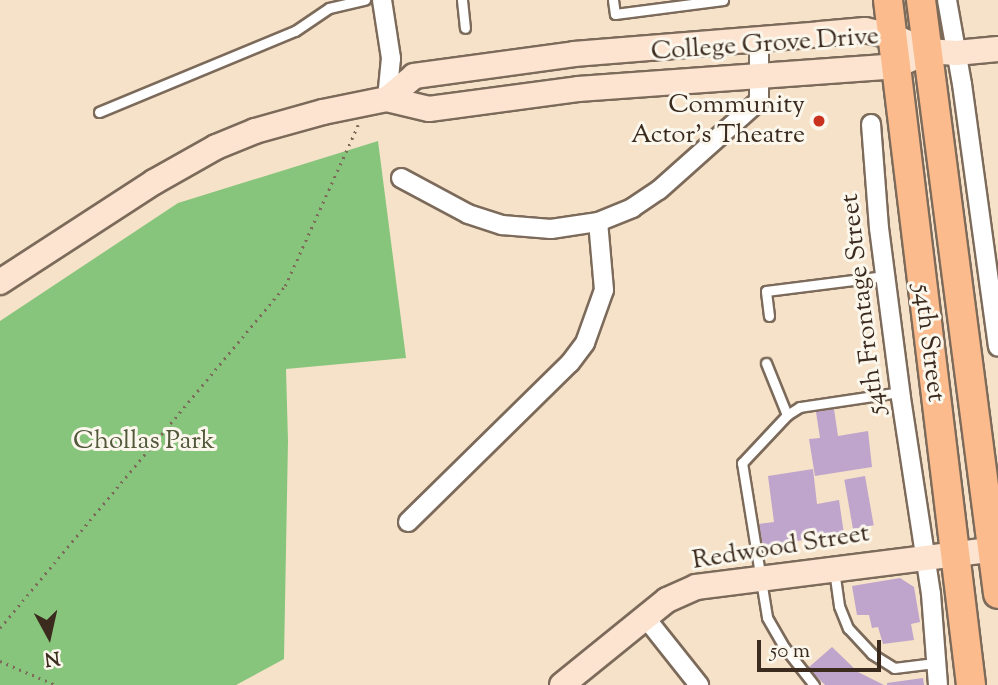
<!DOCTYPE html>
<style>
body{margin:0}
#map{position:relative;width:998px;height:685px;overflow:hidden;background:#f6e2c9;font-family:"Sorts Mill Goudy",serif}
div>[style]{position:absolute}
.green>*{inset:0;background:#88c57c}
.building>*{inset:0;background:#bfa4cb;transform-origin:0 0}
.path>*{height:2.5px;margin-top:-1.25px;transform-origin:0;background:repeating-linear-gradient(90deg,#7c6a5a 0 2px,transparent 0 7px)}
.roads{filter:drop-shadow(2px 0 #7c6a5a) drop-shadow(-2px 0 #7c6a5a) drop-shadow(0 2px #7c6a5a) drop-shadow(0 -2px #7c6a5a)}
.lane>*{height:9px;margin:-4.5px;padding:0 4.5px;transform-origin:4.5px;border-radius:4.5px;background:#fff}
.street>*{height:18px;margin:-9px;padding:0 9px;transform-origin:9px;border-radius:9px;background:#fff}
.secondary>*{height:24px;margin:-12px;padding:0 12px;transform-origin:12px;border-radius:12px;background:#fde4d1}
.primary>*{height:28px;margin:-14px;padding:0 14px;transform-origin:14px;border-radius:14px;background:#fbbb8d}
.dots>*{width:19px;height:19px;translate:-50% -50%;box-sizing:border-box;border:4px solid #fbf7ec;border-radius:50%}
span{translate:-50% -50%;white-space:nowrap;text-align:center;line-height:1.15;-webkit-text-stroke:6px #fbf7ec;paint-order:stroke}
.street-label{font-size:26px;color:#3b2a1e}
.poi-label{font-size:26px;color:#3b2a1e}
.right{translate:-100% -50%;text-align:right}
.park-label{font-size:26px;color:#52583a}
.north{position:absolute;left:14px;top:601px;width:70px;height:70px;-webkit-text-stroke:5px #fbf7ec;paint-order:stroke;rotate:172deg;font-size:19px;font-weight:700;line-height:28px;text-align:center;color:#3b2a1e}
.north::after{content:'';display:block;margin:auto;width:24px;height:32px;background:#3b2a1e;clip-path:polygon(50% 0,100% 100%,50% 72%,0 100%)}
.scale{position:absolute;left:757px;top:640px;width:124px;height:32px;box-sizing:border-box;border:4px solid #3b2a1e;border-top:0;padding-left:9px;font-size:21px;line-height:24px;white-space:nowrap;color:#3b2a1e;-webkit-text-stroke:5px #fbf7ec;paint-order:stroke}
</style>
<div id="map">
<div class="green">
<div style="clip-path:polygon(378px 141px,406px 358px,286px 369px,288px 441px,284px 659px,236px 685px,0 685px,0 321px,178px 203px)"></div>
</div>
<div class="building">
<div style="clip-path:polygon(834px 409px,838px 436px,868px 431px,872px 467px,815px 476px,809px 439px,820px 438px,816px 412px)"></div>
<div style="clip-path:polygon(813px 469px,817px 504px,839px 500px,844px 534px,763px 546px,759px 524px,774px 522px,768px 476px)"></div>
<div style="left:865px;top:476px;width:50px;height:21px;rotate:80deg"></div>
<div style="clip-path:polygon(900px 578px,914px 587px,920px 622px,911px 624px,914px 640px,883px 644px,878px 627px,872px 628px,869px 615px,857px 615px,852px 586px)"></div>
<div style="clip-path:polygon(832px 647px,858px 672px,884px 685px,825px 685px,808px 668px)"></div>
<div style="clip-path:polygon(923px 678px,924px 685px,887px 685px,887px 683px)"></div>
</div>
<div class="path">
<div style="left:0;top:628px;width:445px;rotate:-50.2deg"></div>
<div style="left:285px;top:286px;width:177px;rotate:-65.6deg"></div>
<div style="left:0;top:661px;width:61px;rotate:23.2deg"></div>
</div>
<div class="roads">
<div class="lane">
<div style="left:462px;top:0;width:28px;rotate:84deg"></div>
<div style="left:613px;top:0;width:14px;rotate:82deg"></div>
<div style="left:615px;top:14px;width:109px;rotate:-7.4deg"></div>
<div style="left:99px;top:112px;width:212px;rotate:-22.5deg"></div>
<div style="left:295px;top:31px;width:41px;rotate:-34.1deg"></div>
<div style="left:329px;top:8px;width:37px;rotate:-13deg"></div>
<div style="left:769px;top:316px;width:25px;rotate:-97deg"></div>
<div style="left:766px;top:291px;width:120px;rotate:-7.2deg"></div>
<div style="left:766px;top:363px;width:56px;rotate:68deg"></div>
<div style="left:834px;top:570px;width:36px;rotate:82deg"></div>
<div style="left:839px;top:606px;width:24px;rotate:68deg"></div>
<div style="left:848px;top:628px;width:35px;rotate:47deg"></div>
<div style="left:872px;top:654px;width:26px;rotate:32deg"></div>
<div style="left:894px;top:668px;width:41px;rotate:-7deg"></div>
<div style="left:814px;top:685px;width:48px;rotate:-128.3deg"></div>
<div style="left:784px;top:647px;width:34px;rotate:-120deg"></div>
<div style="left:767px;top:617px;width:156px;rotate:-99.2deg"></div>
<div style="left:742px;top:463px;width:66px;rotate:-46.8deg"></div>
<div style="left:787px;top:415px;width:15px;rotate:-32deg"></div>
<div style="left:800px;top:407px;width:101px;rotate:-8.5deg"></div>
</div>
<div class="street">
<div style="left:382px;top:0;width:59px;rotate:81.2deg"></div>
<div style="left:391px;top:58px;width:41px;rotate:95.6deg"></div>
<div style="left:947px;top:0;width:85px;rotate:79.9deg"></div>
<div style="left:962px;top:84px;width:265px;rotate:82.2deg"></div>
<div style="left:871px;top:124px;width:104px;rotate:85.6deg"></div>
<div style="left:879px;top:228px;width:171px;rotate:82.6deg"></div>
<div style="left:901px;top:398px;width:198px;rotate:81.3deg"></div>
<div style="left:931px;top:594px;width:91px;rotate:85.6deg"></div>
<div style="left:401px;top:178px;width:76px;rotate:28.2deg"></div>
<div style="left:468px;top:214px;width:36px;rotate:18deg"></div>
<div style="left:502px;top:225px;width:49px;rotate:4.7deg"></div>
<div style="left:551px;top:229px;width:48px;rotate:-8.5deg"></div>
<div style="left:598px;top:222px;width:37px;rotate:-22deg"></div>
<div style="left:632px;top:208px;width:32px;rotate:-34deg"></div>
<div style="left:659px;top:190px;width:134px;rotate:-41.7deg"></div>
<div style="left:759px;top:101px;width:61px;rotate:-90deg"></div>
<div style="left:408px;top:522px;width:227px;rotate:-44.5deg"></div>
<div style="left:570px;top:363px;width:25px;rotate:-53deg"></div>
<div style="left:585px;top:343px;width:56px;rotate:-70.3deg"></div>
<div style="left:604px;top:290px;width:68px;rotate:-95deg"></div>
<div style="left:645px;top:617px;width:87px;rotate:51.5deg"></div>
</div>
<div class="secondary">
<div style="left:387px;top:99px;width:35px;rotate:-40deg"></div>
<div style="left:414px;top:76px;width:162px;rotate:-7.8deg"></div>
<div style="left:574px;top:54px;width:247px;rotate:-4.6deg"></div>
<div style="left:820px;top:34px;width:45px;rotate:-5.1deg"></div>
<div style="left:865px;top:30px;width:28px;rotate:13deg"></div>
<div style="left:892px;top:36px;width:39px;rotate:23deg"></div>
<div style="left:928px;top:51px;width:28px;rotate:4deg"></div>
<div style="left:956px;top:53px;width:42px;rotate:-5.4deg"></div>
<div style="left:0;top:282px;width:184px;rotate:-33deg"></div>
<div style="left:154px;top:182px;width:71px;rotate:-29.4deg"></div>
<div style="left:216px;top:147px;width:42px;rotate:-22.3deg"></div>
<div style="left:255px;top:131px;width:71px;rotate:-15.6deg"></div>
<div style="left:323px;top:112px;width:65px;rotate:-11.5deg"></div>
<div style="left:387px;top:99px;width:43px;rotate:13.4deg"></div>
<div style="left:429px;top:109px;width:150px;rotate:-7.6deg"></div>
<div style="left:578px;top:89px;width:318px;rotate:-4.1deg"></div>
<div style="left:895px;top:66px;width:36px;rotate:-24deg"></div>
<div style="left:562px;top:685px;width:135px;rotate:-39deg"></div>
<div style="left:667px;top:600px;width:32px;rotate:-24deg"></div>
<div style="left:696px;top:587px;width:304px;rotate:-7.2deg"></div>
</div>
<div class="primary">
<div style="left:888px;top:0;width:690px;rotate:83.09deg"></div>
<div style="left:921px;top:0;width:599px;rotate:82.61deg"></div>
</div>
</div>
<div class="dots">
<div style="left:819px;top:121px;background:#c8321e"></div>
</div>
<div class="street-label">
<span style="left:765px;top:45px;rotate:-4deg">College Grove Drive</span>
<span style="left:864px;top:304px;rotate:-97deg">54th Frontage Street</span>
<span style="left:928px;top:343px;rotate:83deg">54th Street</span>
<span style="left:781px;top:548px;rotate:-9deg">Redwood Street</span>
</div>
<div class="poi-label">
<span class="right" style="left:805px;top:121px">Community<br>Actor's Theatre</span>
</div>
<div class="park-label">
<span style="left:144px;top:442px">Chollas Park</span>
</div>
<div class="north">N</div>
<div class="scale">50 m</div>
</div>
